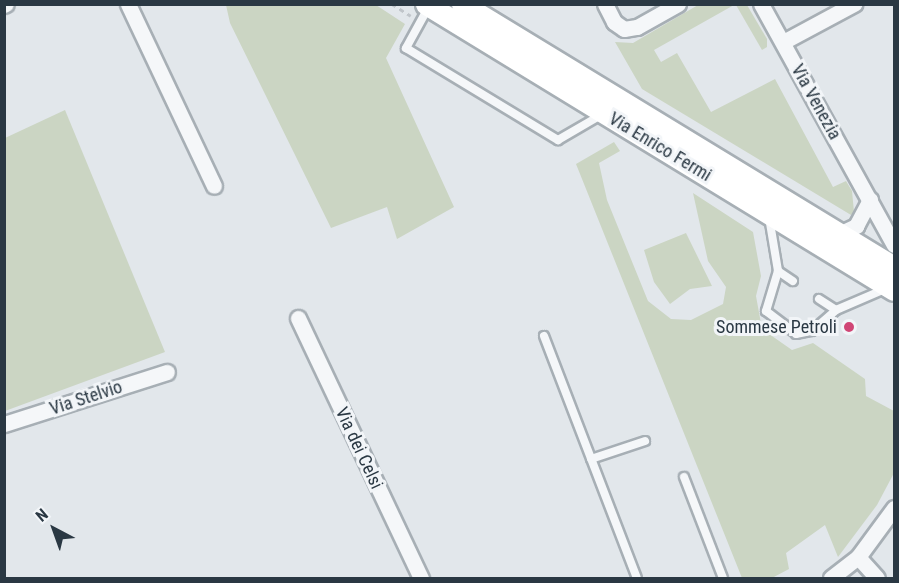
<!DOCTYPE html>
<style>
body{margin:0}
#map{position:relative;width:899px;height:583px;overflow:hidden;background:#e2e7eb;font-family:"Roboto Condensed",sans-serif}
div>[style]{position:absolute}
.green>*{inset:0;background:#cbd5c3}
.path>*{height:3px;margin-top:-1.5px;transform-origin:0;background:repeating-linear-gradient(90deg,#c0c5ca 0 4.5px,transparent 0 9px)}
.roads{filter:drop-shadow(2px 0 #a7afb5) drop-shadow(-2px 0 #a7afb5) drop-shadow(0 2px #a7afb5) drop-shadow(0 -2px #a7afb5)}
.lane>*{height:8px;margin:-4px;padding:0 4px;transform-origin:4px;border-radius:4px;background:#f5f7f9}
.street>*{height:15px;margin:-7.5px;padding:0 7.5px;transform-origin:7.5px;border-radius:7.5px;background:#f5f7f9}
.secondary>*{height:21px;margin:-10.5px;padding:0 10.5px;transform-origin:10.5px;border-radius:10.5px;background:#fff}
.dots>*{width:16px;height:16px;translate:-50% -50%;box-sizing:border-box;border:3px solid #f2f5f8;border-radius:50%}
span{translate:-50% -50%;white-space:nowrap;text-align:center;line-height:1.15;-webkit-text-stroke:6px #f2f5f8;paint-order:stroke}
.street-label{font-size:18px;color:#2a3843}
.poi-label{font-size:18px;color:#2a3843}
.right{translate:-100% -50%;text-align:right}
.frame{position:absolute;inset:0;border:6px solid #2a3843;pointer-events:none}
.north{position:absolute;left:24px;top:499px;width:60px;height:60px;-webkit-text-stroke:4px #f2f5f8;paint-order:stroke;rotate:319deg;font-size:16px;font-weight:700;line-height:24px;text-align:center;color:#2a3843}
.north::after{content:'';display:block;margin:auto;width:21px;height:27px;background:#2a3843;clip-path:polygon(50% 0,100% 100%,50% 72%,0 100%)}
</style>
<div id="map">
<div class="green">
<div style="clip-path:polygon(226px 5px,376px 5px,405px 24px,386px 58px,454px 207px,397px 239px,387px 207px,331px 228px,230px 23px)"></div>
<div style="clip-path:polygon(698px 5px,734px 5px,654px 50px,661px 62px,677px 53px,711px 112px,775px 79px,833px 187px,846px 181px,852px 191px,854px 212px,851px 215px,642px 89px,615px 42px,633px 43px)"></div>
<div style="clip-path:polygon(736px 5px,747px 5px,767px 39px,767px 47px,762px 50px)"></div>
<div style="clip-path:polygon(65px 110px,165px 352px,5px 411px,5px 138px)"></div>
<div style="clip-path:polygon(614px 142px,620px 151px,599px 163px,607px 200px,648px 301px,671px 319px,691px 320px,723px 304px,726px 287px,708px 261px,693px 193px,753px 232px,761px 276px,756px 296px,762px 329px,792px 350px,813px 343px,865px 379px,866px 396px,894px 411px,894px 473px,877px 505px,838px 557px,825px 525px,786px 553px,789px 569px,772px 578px,742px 578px,576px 164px)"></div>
<div style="clip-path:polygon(686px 233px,712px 286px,690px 289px,670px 304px,654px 282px,644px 250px)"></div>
</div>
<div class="path">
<div style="left:392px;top:4px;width:22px;rotate:32deg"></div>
</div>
<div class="roads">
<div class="lane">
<div style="left:428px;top:8px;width:46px;rotate:118.8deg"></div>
<div style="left:406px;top:48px;width:178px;rotate:31.2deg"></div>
<div style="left:558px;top:140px;width:50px;rotate:-30.2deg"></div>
<div style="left:769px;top:217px;width:55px;rotate:80.5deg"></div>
<div style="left:778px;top:271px;width:18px;rotate:34deg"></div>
<div style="left:778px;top:271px;width:42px;rotate:106.7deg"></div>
<div style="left:766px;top:311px;width:38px;rotate:37deg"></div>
<div style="left:796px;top:334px;width:16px;rotate:-11deg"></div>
<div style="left:812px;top:331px;width:32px;rotate:-41deg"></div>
<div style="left:819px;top:299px;width:20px;rotate:33deg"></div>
<div style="left:836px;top:310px;width:53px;rotate:-23.2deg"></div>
<div style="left:544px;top:336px;width:259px;rotate:69deg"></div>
<div style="left:591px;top:459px;width:57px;rotate:-18.4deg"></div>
<div style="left:684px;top:477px;width:108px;rotate:68.9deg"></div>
</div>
<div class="street">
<div style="left:128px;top:4px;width:201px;rotate:64.7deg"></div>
<div style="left:605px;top:4px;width:20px;rotate:63deg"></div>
<div style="left:614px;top:22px;width:12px;rotate:35deg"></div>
<div style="left:624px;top:29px;width:13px;rotate:-9deg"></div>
<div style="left:637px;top:27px;width:47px;rotate:-29.3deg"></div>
<div style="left:761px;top:4px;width:275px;rotate:61.1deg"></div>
<div style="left:4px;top:5px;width:2px;rotate:-27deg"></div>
<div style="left:783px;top:42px;width:81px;rotate:-28.2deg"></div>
<div style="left:841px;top:233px;width:17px;rotate:-25deg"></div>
<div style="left:856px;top:226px;width:30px;rotate:-62deg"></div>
<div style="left:298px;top:318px;width:288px;rotate:64.7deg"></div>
<div style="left:4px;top:424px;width:171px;rotate:-17.7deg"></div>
<div style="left:858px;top:557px;width:28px;rotate:48deg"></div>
<div style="left:831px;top:578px;width:34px;rotate:-38deg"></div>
<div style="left:858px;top:557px;width:61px;rotate:-53.7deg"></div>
</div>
<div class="secondary">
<div style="left:426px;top:4px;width:548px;rotate:31.43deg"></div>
<div style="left:462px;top:4px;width:506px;rotate:31.33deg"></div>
</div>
</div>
<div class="dots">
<div style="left:849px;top:327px;background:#d04675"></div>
</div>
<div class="street-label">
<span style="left:816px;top:102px;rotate:61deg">Via Venezia</span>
<span style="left:660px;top:147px;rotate:31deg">Via Enrico Fermi</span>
<span style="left:86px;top:398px;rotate:-18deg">Via Stelvio</span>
<span style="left:359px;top:448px;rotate:65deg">Via dei Celsi</span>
</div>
<div class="poi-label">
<span class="right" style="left:837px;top:327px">Sommese Petroli</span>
</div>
<div class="frame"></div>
<div class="north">N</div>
</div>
